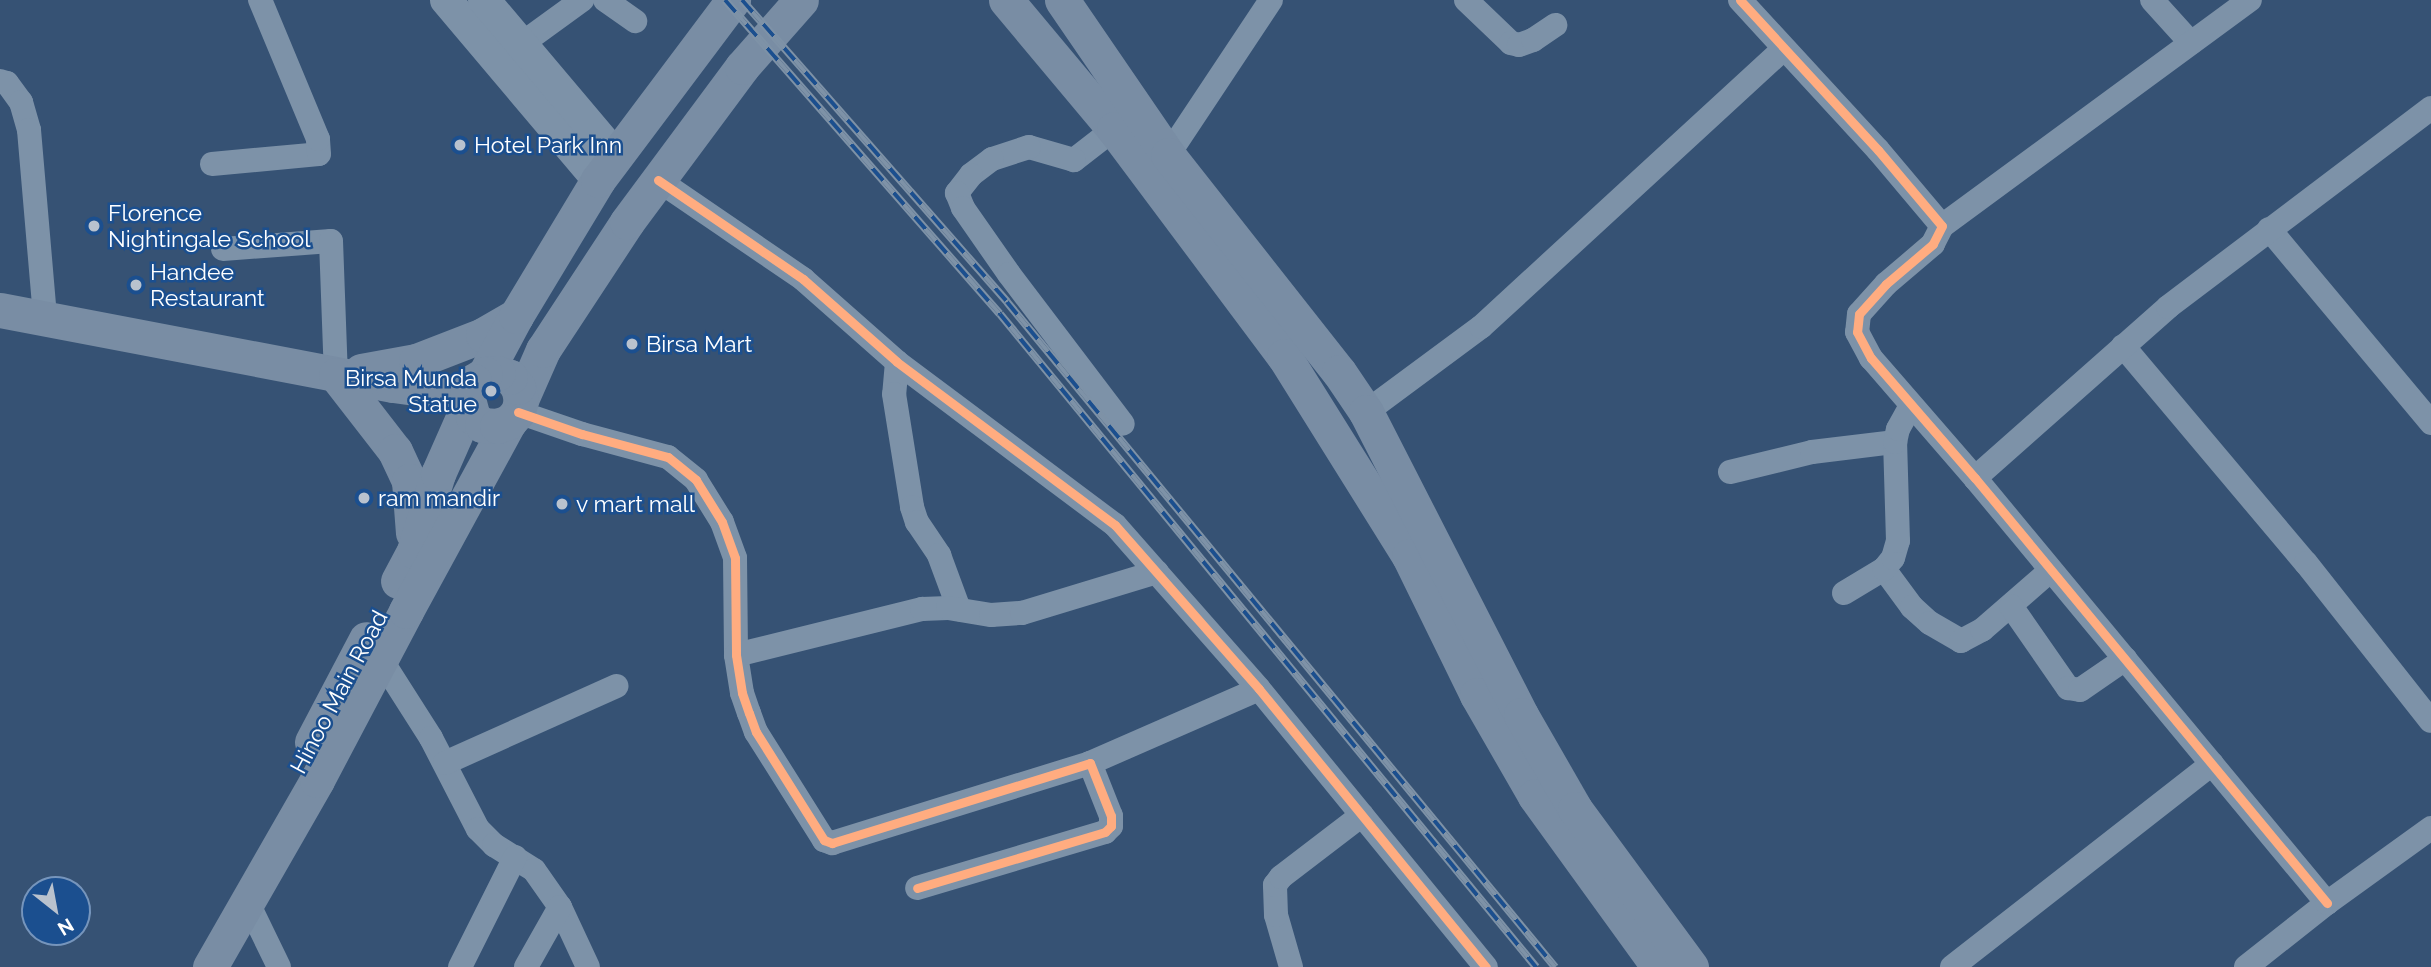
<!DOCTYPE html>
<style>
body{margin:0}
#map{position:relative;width:2431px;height:967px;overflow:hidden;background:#365274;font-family:Raleway,sans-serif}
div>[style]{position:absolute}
.minor>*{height:24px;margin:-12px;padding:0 12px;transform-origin:12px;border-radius:12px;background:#7d92a8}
.tertiary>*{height:32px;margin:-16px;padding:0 16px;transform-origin:16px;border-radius:16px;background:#7d92a8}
.secondary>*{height:35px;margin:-17.5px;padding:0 17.5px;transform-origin:17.5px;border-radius:17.5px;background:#798da4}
.rail>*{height:8px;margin-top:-4px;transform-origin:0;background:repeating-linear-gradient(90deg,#1b4f8f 0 16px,#7e92a7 0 32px);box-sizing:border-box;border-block:2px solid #7e92a7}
.cycleway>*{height:9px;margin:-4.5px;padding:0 4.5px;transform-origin:4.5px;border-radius:4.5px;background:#ffac80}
.dots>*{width:19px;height:19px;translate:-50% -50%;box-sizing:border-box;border:4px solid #1b4f8f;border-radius:50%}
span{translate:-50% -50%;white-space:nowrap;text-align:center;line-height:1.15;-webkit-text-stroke:5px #1b4f8f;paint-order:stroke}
.poi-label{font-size:23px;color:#fff}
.left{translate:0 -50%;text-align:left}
.right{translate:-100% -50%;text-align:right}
.street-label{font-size:23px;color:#fff}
.north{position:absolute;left:21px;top:876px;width:70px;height:70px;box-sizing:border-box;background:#1b4f8f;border:2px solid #7695bc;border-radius:50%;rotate:149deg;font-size:19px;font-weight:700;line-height:28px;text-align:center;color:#fff}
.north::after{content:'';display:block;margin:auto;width:24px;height:32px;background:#b9c2ce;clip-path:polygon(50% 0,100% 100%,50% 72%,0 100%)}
</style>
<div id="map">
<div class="minor">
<div style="left:605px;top:0;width:37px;rotate:35deg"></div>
<div style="left:1466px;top:0;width:62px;rotate:43.7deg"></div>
<div style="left:1511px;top:43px;width:8px;rotate:14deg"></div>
<div style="left:1519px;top:45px;width:15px;rotate:-20deg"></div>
<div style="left:1533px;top:40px;width:27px;rotate:-34deg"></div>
<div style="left:1740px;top:0;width:204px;rotate:47.4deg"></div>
<div style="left:1878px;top:150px;width:99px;rotate:49.9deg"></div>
<div style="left:1942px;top:226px;width:20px;rotate:117deg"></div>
<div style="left:1933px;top:244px;width:62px;rotate:139.6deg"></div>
<div style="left:1886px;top:284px;width:40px;rotate:132deg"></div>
<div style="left:1859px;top:314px;width:18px;rotate:96deg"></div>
<div style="left:1857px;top:332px;width:30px;rotate:62deg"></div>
<div style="left:1871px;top:358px;width:159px;rotate:49.1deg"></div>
<div style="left:1975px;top:478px;width:552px;rotate:50.37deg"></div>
<div style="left:2152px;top:0;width:58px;rotate:47.8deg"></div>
<div style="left:520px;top:45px;width:77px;rotate:-36deg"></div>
<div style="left:0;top:81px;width:7px;rotate:16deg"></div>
<div style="left:7px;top:83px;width:24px;rotate:54deg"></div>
<div style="left:21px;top:102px;width:29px;rotate:74deg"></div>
<div style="left:29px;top:130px;width:187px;rotate:85.1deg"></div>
<div style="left:1114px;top:129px;width:51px;rotate:142.2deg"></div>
<div style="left:1074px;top:160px;width:47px;rotate:-163.9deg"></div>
<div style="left:1029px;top:147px;width:39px;rotate:162deg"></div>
<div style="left:992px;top:159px;width:26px;rotate:143deg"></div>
<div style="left:971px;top:175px;width:23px;rotate:128deg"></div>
<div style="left:957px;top:193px;width:16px;rotate:68deg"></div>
<div style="left:963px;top:208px;width:80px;rotate:55.1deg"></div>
<div style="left:1009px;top:274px;width:188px;rotate:52.8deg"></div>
<div style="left:1168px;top:155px;width:186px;rotate:-56.4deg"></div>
<div style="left:212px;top:164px;width:107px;rotate:-5.3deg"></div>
<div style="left:319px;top:154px;width:15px;rotate:-94deg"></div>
<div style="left:318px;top:139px;width:151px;rotate:-112.6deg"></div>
<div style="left:658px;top:180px;width:176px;rotate:34.3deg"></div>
<div style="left:803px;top:279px;width:125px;rotate:41.4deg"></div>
<div style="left:897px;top:362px;width:272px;rotate:36.8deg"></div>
<div style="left:1115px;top:525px;width:218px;rotate:48.7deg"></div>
<div style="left:1259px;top:689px;width:359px;rotate:50.8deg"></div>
<div style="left:1942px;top:226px;width:382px;rotate:-36.3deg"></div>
<div style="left:2269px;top:229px;width:253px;rotate:50.1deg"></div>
<div style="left:223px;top:249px;width:108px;rotate:-4.2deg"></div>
<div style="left:331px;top:241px;width:134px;rotate:87.9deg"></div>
<div style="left:2123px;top:346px;width:284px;rotate:49.9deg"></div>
<div style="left:2306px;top:563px;width:201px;rotate:51.7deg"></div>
<div style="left:897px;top:362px;width:32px;rotate:95deg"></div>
<div style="left:894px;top:394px;width:114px;rotate:80.9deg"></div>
<div style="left:912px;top:507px;width:16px;rotate:72deg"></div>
<div style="left:917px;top:522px;width:40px;rotate:56deg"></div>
<div style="left:939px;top:555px;width:58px;rotate:69.7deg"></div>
<div style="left:518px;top:412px;width:68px;rotate:19deg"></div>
<div style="left:582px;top:434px;width:89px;rotate:15deg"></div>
<div style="left:668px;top:457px;width:36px;rotate:39deg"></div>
<div style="left:696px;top:480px;width:49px;rotate:58.2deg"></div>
<div style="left:722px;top:522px;width:38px;rotate:70deg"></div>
<div style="left:735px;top:558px;width:97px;rotate:89.4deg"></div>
<div style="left:736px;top:655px;width:38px;rotate:81deg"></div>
<div style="left:742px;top:693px;width:21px;rotate:71deg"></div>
<div style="left:749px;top:713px;width:20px;rotate:70deg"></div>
<div style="left:756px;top:732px;width:128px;rotate:57.8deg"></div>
<div style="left:824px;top:840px;width:9px;rotate:21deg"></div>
<div style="left:832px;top:843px;width:270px;rotate:-17.2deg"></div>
<div style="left:1090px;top:763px;width:57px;rotate:68.4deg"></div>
<div style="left:1111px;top:816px;width:10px;rotate:90deg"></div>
<div style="left:1111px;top:826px;width:8px;rotate:135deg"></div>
<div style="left:1105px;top:832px;width:196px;rotate:163.4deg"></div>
<div style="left:1366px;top:412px;width:143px;rotate:-36.5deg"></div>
<div style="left:1481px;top:327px;width:410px;rotate:-42.6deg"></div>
<div style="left:1730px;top:472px;width:84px;rotate:-13.7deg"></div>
<div style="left:1812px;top:452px;width:84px;rotate:-6.9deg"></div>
<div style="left:1975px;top:478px;width:258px;rotate:-41.5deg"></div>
<div style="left:2168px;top:307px;width:330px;rotate:-37.1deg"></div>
<div style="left:1884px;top:569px;width:47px;rotate:53.6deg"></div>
<div style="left:1912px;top:607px;width:24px;rotate:42deg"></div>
<div style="left:1930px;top:623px;width:36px;rotate:30deg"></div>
<div style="left:1961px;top:641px;width:24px;rotate:-28deg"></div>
<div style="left:1982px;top:630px;width:91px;rotate:-41deg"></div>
<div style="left:1844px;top:593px;width:47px;rotate:-31deg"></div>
<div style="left:1884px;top:569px;width:14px;rotate:-51deg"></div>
<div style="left:1893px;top:558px;width:18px;rotate:-74deg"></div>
<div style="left:1898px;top:541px;width:99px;rotate:-91.7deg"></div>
<div style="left:1895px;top:442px;width:13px;rotate:-77deg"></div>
<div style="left:1898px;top:429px;width:26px;rotate:-61deg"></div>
<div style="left:2011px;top:606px;width:100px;rotate:55.2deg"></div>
<div style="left:2068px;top:688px;width:12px;rotate:9deg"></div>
<div style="left:2080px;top:690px;width:55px;rotate:-34.6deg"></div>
<div style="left:736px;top:655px;width:192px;rotate:-13.9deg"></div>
<div style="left:922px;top:609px;width:26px;rotate:-2deg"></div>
<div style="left:948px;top:608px;width:44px;rotate:9.2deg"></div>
<div style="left:991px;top:615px;width:31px;rotate:-4deg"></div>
<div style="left:1022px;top:613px;width:141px;rotate:-16.9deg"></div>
<div style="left:382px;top:661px;width:91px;rotate:57.5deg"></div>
<div style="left:431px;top:738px;width:102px;rotate:62.7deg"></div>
<div style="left:478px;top:829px;width:23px;rotate:45deg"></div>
<div style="left:494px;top:845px;width:47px;rotate:32deg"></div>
<div style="left:534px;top:870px;width:45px;rotate:54.9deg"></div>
<div style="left:560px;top:907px;width:66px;rotate:65deg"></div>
<div style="left:445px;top:763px;width:188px;rotate:-24.2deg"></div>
<div style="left:1090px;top:763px;width:184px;rotate:-23.6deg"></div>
<div style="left:247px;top:901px;width:73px;rotate:64.1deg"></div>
<div style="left:460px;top:967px;width:123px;rotate:-63.4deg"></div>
<div style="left:526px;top:967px;width:69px;rotate:-60.5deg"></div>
<div style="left:1291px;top:967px;width:54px;rotate:-106.1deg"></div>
<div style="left:1276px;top:915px;width:30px;rotate:-92deg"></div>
<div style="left:1275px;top:885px;width:10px;rotate:-53deg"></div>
<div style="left:1281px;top:877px;width:102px;rotate:-37.4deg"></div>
<div style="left:1952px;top:967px;width:330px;rotate:-38deg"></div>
<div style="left:2246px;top:967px;width:103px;rotate:-38.3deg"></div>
<div style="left:2327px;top:903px;width:128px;rotate:-35.8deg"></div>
</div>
<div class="tertiary">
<div style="left:446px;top:0;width:236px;rotate:49.8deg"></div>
<div style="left:484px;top:0;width:204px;rotate:49.8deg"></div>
</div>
<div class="secondary">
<div style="left:1006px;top:0;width:168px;rotate:50.1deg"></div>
<div style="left:1114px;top:129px;width:284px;rotate:53.2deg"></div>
<div style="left:1284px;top:356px;width:236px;rotate:58deg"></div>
<div style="left:1409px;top:556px;width:155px;rotate:63.9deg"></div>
<div style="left:1477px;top:695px;width:116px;rotate:60.1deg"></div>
<div style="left:1535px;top:796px;width:211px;rotate:54.1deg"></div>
<div style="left:1062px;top:0;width:188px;rotate:55.6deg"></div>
<div style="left:1168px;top:155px;width:276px;rotate:51.8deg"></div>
<div style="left:1339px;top:372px;width:48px;rotate:56deg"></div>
<div style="left:1366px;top:412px;width:340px;rotate:62.9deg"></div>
<div style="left:1521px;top:715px;width:108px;rotate:60.1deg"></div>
<div style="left:1575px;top:809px;width:196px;rotate:53.7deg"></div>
<div style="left:0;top:310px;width:400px;rotate:10.8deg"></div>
<div style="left:393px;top:385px;width:75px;rotate:7.7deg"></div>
<div style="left:361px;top:371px;width:56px;rotate:-10.3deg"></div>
<div style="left:416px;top:361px;width:72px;rotate:-21.2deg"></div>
<div style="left:483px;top:335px;width:38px;rotate:-30deg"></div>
<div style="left:485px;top:374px;width:66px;rotate:-61.9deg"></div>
<div style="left:516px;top:316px;width:159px;rotate:-58.9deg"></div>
<div style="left:598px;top:180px;width:225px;rotate:-53.1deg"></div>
<div style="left:336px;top:375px;width:96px;rotate:52.2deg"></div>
<div style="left:395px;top:451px;width:33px;rotate:65deg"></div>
<div style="left:409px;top:481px;width:52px;rotate:85.6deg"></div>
<div style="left:521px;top:400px;width:55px;rotate:-66.3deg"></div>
<div style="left:543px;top:350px;width:153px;rotate:-56.7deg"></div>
<div style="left:627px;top:222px;width:193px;rotate:-53.4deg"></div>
<div style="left:742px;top:67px;width:89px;rotate:-48.6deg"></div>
<div style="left:398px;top:581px;width:34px;rotate:-62deg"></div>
<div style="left:414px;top:551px;width:81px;rotate:-72.7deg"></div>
<div style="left:438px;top:474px;width:74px;rotate:-66.2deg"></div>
<div style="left:312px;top:742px;width:116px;rotate:-62.3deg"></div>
<div style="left:210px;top:967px;width:215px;rotate:-60.2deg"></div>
<div style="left:317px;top:780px;width:191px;rotate:-62.2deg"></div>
<div style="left:406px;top:611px;width:215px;rotate:-61.4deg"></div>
<div style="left:509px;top:422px;width:13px;rotate:-48deg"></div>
<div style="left:518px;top:412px;width:12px;rotate:-76deg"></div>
<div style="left:521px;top:400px;width:13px;rotate:-103deg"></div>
<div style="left:518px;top:387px;width:13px;rotate:-129deg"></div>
<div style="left:510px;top:377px;width:13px;rotate:-162deg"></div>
<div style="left:498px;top:373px;width:13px;rotate:176deg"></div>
<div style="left:485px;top:374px;width:13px;rotate:148deg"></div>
<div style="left:474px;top:381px;width:16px;rotate:117deg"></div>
<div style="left:467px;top:395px;width:23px;rotate:75deg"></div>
<div style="left:473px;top:417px;width:12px;rotate:42deg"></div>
<div style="left:482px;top:425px;width:15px;rotate:4deg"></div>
<div style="left:497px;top:426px;width:13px;rotate:-18deg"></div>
</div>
<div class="rail">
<div style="left:725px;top:0;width:417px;rotate:48.8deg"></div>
<div style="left:1000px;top:314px;width:845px;rotate:50.62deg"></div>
<div style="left:742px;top:0;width:402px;rotate:48.7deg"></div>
<div style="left:1007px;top:302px;width:862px;rotate:50.51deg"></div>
</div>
<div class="cycleway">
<div style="left:1740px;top:0;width:204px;rotate:47.4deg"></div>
<div style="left:1878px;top:150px;width:99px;rotate:49.9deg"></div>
<div style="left:1942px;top:226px;width:20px;rotate:117deg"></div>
<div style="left:1933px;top:244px;width:62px;rotate:139.6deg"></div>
<div style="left:1886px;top:284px;width:40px;rotate:132deg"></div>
<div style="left:1859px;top:314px;width:18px;rotate:96deg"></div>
<div style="left:1857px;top:332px;width:30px;rotate:62deg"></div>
<div style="left:1871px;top:358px;width:159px;rotate:49.1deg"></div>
<div style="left:1975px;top:478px;width:552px;rotate:50.37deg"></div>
<div style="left:658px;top:180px;width:176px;rotate:34.3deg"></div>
<div style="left:803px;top:279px;width:125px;rotate:41.4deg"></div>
<div style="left:897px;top:362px;width:272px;rotate:36.8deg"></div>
<div style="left:1115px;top:525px;width:218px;rotate:48.7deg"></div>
<div style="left:1259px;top:689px;width:359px;rotate:50.8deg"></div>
<div style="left:518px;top:412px;width:68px;rotate:19deg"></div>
<div style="left:582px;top:434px;width:89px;rotate:15deg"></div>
<div style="left:668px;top:457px;width:36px;rotate:39deg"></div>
<div style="left:696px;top:480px;width:49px;rotate:58.2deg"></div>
<div style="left:722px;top:522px;width:38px;rotate:70deg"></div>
<div style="left:735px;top:558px;width:97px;rotate:89.4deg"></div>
<div style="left:736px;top:655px;width:38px;rotate:81deg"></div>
<div style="left:742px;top:693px;width:21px;rotate:71deg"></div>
<div style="left:749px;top:713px;width:20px;rotate:70deg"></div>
<div style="left:756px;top:732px;width:128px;rotate:57.8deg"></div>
<div style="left:824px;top:840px;width:9px;rotate:21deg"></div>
<div style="left:832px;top:843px;width:270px;rotate:-17.2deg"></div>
<div style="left:1090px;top:763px;width:57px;rotate:68.4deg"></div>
<div style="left:1111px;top:816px;width:10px;rotate:90deg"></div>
<div style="left:1111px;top:826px;width:8px;rotate:135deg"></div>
<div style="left:1105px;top:832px;width:196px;rotate:163.4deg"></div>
</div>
<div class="dots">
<div style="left:460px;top:145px;background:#b9c2ce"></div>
<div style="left:94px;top:226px;background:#b9c2ce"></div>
<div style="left:136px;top:285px;background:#b9c2ce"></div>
<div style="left:632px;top:344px;background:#b9c2ce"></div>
<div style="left:491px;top:391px;background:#b9c2ce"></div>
<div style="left:364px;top:498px;background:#b9c2ce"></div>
<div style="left:562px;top:504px;background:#b9c2ce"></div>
</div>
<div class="poi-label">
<span class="left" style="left:474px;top:145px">Hotel Park Inn</span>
<span class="left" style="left:108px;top:226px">Florence<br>Nightingale School</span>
<span class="left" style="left:150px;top:285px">Handee<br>Restaurant</span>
<span class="left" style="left:646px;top:344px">Birsa Mart</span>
<span class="right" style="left:477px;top:391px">Birsa Munda<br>Statue</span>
<span class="left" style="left:378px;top:498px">ram mandir</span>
<span class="left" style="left:576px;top:504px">v mart mall</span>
</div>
<div class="street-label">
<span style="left:339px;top:692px;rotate:-62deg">Hinoo Main Road</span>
</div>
<div class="north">N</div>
</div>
